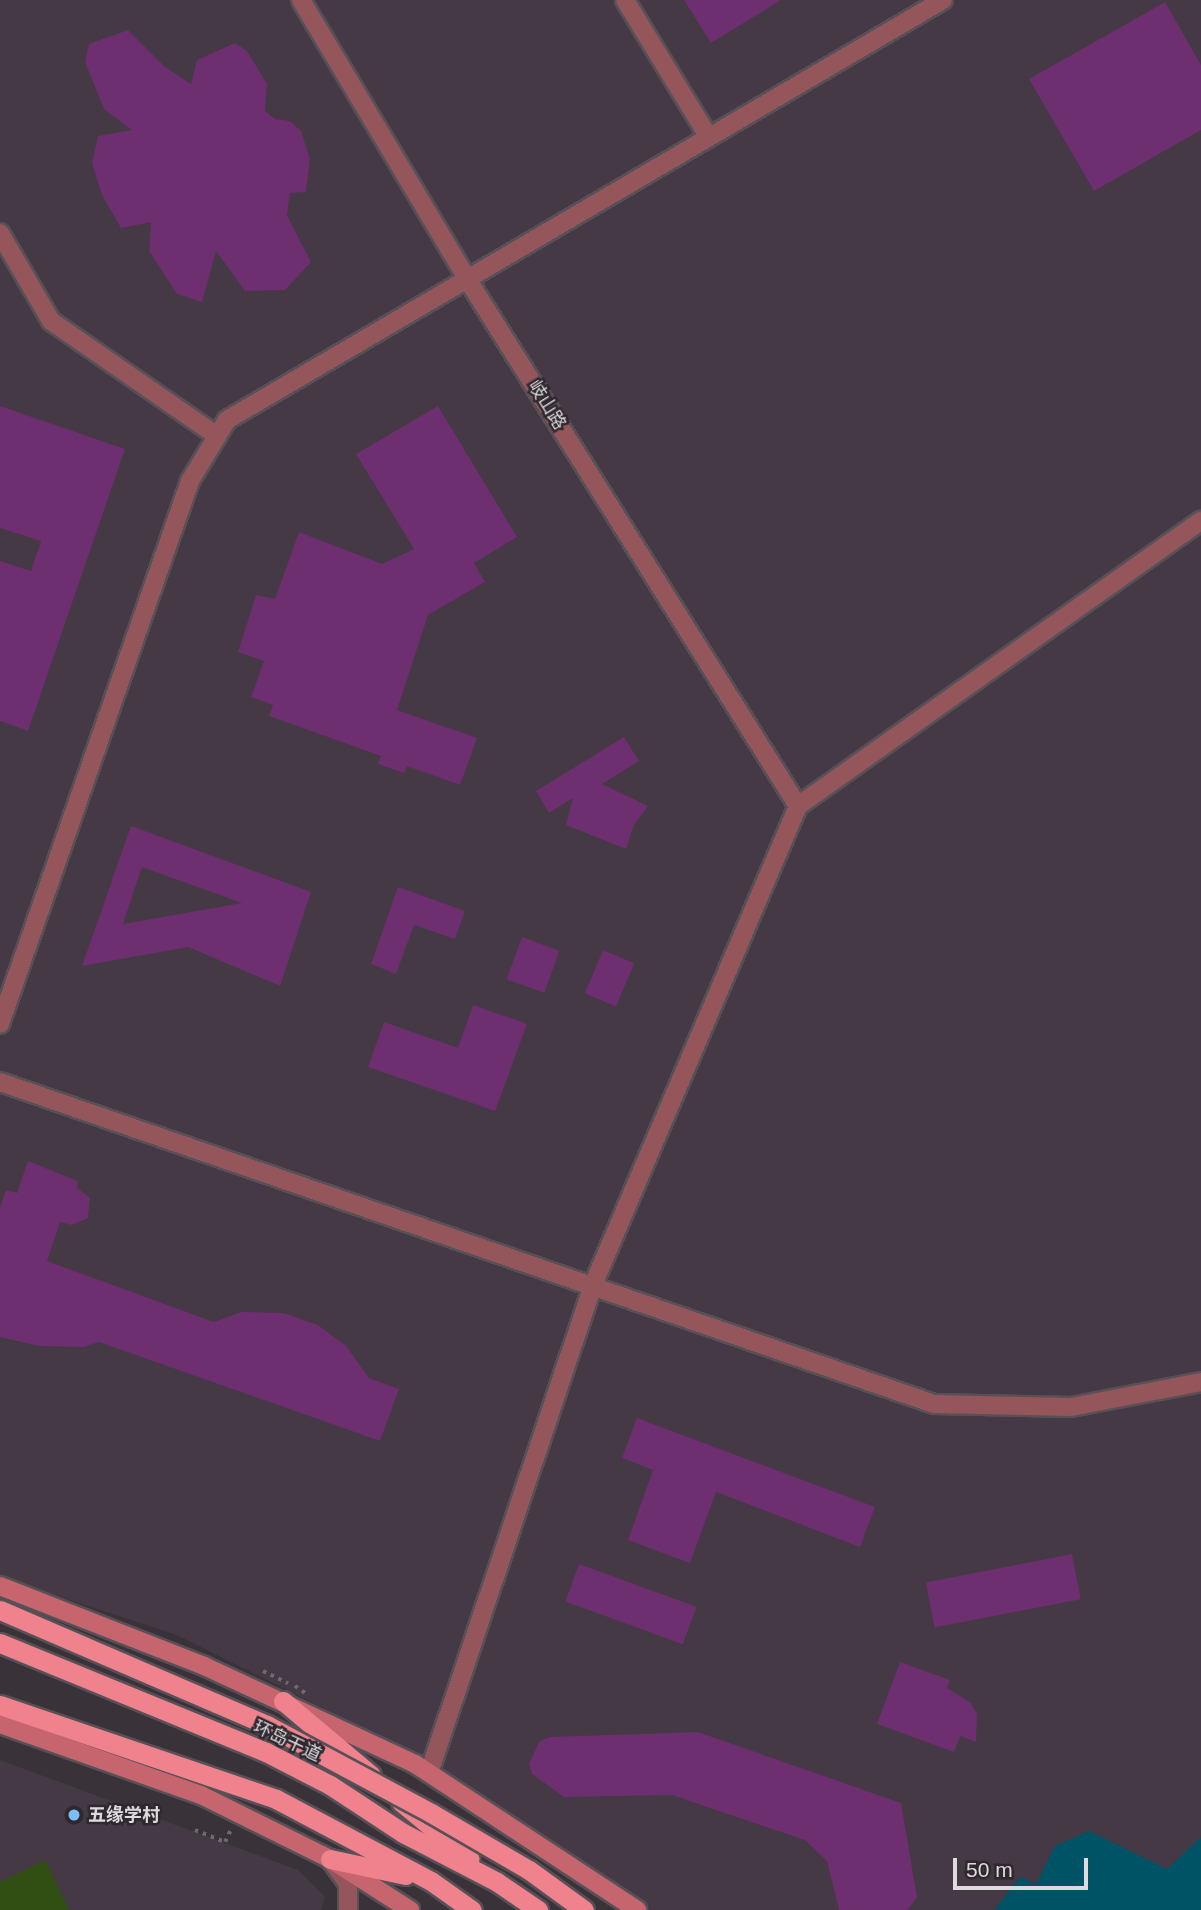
<!DOCTYPE html>
<meta charset="utf-8">
<style>
body{margin:0}
#map{position:relative;width:1201px;height:1910px;overflow:hidden;background:#393339;font-family:Arial,"Noto Sans SC",sans-serif}
div>[style]{position:absolute}
.built>*{inset:0;background:#443944}
.green>*{inset:0;background:#314f12}
.water>*{inset:0;background:#005265}
.building>*{inset:0;background:#6d2f6f;transform-origin:0 0}
.path>*{height:3.5px;margin-top:-1.75px;transform-origin:0;background:repeating-linear-gradient(90deg,#6f6a6f 0 3.5px,transparent 0 8.5px)}
.roads{filter:drop-shadow(2px 0 #575157) drop-shadow(-2px 0 #575157) drop-shadow(0 2px #575157) drop-shadow(0 -2px #575157)}
.minor>*{height:18px;margin:-9px;padding:0 9px;transform-origin:9px;border-radius:9px;background:#94555b}
.tertiary>*{height:18px;margin:-9px;padding:0 9px;transform-origin:9px;border-radius:9px;background:#94555b}
.secondary>*{height:18px;margin:-9px;padding:0 9px;transform-origin:9px;border-radius:9px;background:#c7656f}
.trunk>*{height:19px;margin:-9.5px;padding:0 9.5px;transform-origin:9.5px;border-radius:9.5px;background:#ef828d}
.bridges{filter:drop-shadow(2px 0 #575157) drop-shadow(-2px 0 #575157) drop-shadow(0 2px #575157) drop-shadow(0 -2px #575157)}
.trunk-bridge>*{height:19px;margin:-9.5px;padding:0 9.5px;transform-origin:9.5px;border-radius:9.5px;background:#ef828d}
.dots>*{width:19px;height:19px;translate:-50% -50%;box-sizing:border-box;border:4px solid #2f292f;border-radius:50%}
span{translate:-50% -50%;white-space:nowrap;text-align:center;line-height:1.15;-webkit-text-stroke:5px #2f292f;paint-order:stroke}
.street-label{font-size:18px;color:#dedade}
.poi-label{font-size:18px;color:#dedade;font-weight:700}
.left{translate:0 -50%;text-align:left}
.scale{position:absolute;left:953px;top:1858px;width:135px;height:32px;box-sizing:border-box;border:4px solid #dedade;border-top:0;padding-left:9px;font-size:21px;line-height:24px;white-space:nowrap;color:#dedade;-webkit-text-stroke:5px #2f292f;paint-order:stroke}
</style>
<div id="map">
<div class="built">
<div style="clip-path:polygon(0 0,1201px 0,1201px 1910px,647px 1910px,421px 1757px,177px 1635px,0 1577px)"></div>
<div style="clip-path:polygon(0 1760px,298px 1870px,325px 1897px,321px 1910px,0 1910px)"></div>
</div>
<div class="green">
<div style="clip-path:polygon(45px 1860px,69px 1910px,0 1910px,0 1882px)"></div>
</div>
<div class="water">
<div style="clip-path:polygon(1089px 1831px,1167px 1869px,1201px 1837px,1201px 1910px,994px 1910px,1020px 1877px,1036px 1884px,1055px 1846px)"></div>
</div>
<div class="building">
<div style="clip-path:polygon(684px 0,781px 0,711px 43px)"></div>
<div style="clip-path:polygon(1165px 2px,1201px 65px,1201px 130px,1094px 191px,1029px 79px)"></div>
<div style="clip-path:polygon(128px 30px,165px 67px,191px 84px,197px 60px,235px 43px,247px 51px,267px 84px,265px 111px,275px 119px,290px 121px,301px 131px,310px 159px,306px 192px,290px 193px,287px 215px,311px 262px,285px 290px,245px 291px,216px 251px,202px 302px,177px 294px,149px 251px,151px 222px,121px 228px,102px 195px,92px 163px,98px 136px,132px 130px,104px 109px,85px 62px,89px 44px)"></div>
<div style="clip-path:polygon(0 406px,125px 449px,28px 731px,0 721px,0 561px,31px 571px,41px 541px,0 528px)"></div>
<div style="clip-path:polygon(438px 406px,517px 537px,474px 563px,485px 582px,428px 615px,397px 710px,477px 738px,460px 785px,407px 766px,404px 773px,378px 764px,381px 756px,269px 716px,273px 705px,251px 697px,264px 661px,238px 652px,256px 595px,275px 599px,299px 532px,382px 564px,414px 549px,356px 454px)"></div>
<div style="clip-path:polygon(624px 737px,639px 761px,602px 784px,648px 806px,634px 825px,626px 849px,566px 825px,573px 798px,549px 813px,536px 791px)"></div>
<div style="clip-path:polygon(evenodd,131px 826px,311px 892px,280px 986px,188px 947px,82px 966px,131px 826px,142px 867px,242px 903px,123px 924px,142px 867px)"></div>
<div style="clip-path:polygon(398px 887px,465px 911px,455px 939px,414px 925px,396px 974px,371px 964px)"></div>
<div style="left:522px;top:937px;width:40px;height:45px;rotate:20deg"></div>
<div style="left:603px;top:950px;width:34px;height:47px;rotate:23deg"></div>
<div style="clip-path:polygon(473px 1005px,527px 1024px,495px 1111px,368px 1067px,384px 1022px,458px 1048px)"></div>
<div style="clip-path:polygon(28px 1161px,78px 1181px,77px 1188px,90px 1198px,88px 1218px,72px 1225px,60px 1222px,47px 1261px,214px 1322px,241px 1312px,283px 1313px,318px 1325px,346px 1346px,369px 1378px,399px 1389px,380px 1441px,99px 1342px,84px 1347px,39px 1346px,0 1337px,0 1207px,6px 1190px,17px 1193px)"></div>
<div style="clip-path:polygon(637px 1418px,875px 1507px,860px 1547px,716px 1492px,690px 1563px,628px 1540px,653px 1470px,622px 1458px)"></div>
<div style="left:1072px;top:1554px;width:46px;height:149px;rotate:79deg"></div>
<div style="left:579px;top:1564px;width:125px;height:40px;rotate:20deg"></div>
<div style="clip-path:polygon(900px 1662px,950px 1680px,947px 1688px,971px 1703px,977px 1714px,976px 1742px,960px 1736px,954px 1752px,877px 1724px)"></div>
<div style="clip-path:polygon(698px 1732px,901px 1803px,917px 1898px,907px 1910px,839px 1910px,827px 1861px,805px 1840px,672px 1795px,564px 1797px,532px 1774px,529px 1764px,539px 1742px,549px 1737px)"></div>
</div>
<div class="path">
<div style="left:263px;top:1671px;width:28px;rotate:26deg"></div>
<div style="left:295px;top:1686px;width:14px;rotate:34deg"></div>
<div style="left:195px;top:1830px;width:32px;rotate:22deg"></div>
<div style="left:225px;top:1842px;width:14px;rotate:-65deg"></div>
</div>
<div class="roads">
<div class="minor">
<div style="left:301px;top:0;width:322px;rotate:59.2deg"></div>
<div style="left:466px;top:277px;width:625px;rotate:57.89deg"></div>
<div style="left:625px;top:0;width:159px;rotate:58.6deg"></div>
<div style="left:0;top:233px;width:102px;rotate:59.9deg"></div>
<div style="left:51px;top:321px;width:202px;rotate:34.7deg"></div>
<div style="left:0;top:1024px;width:575px;rotate:-70.71deg"></div>
<div style="left:190px;top:481px;width:71px;rotate:-58.8deg"></div>
<div style="left:227px;top:420px;width:830px;rotate:-30.4deg"></div>
<div style="left:0;top:1082px;width:988px;rotate:19.02deg"></div>
<div style="left:934px;top:1404px;width:137px;rotate:1.3deg"></div>
<div style="left:1071px;top:1407px;width:132px;rotate:-10.9deg"></div>
<div style="left:429px;top:1773px;width:515px;rotate:-71.42deg"></div>
<div style="left:593px;top:1285px;width:521px;rotate:-66.83deg"></div>
<div style="left:798px;top:806px;width:494px;rotate:-35.3deg"></div>
</div>
<div class="tertiary">
<div style="left:330px;top:1859px;width:31px;rotate:54deg"></div>
<div style="left:348px;top:1884px;width:26px;rotate:90deg"></div>
</div>
<div class="secondary">
<div style="left:0;top:1586px;width:219px;rotate:21.4deg"></div>
<div style="left:204px;top:1666px;width:233px;rotate:24.9deg"></div>
<div style="left:415px;top:1764px;width:266px;rotate:33.3deg"></div>
<div style="left:0;top:1724px;width:213px;rotate:19.5deg"></div>
<div style="left:201px;top:1795px;width:144px;rotate:26.4deg"></div>
<div style="left:330px;top:1859px;width:95px;rotate:32.5deg"></div>
</div>
<div class="trunk">
<div style="left:0;top:1643px;width:287px;rotate:22.3deg"></div>
<div style="left:266px;top:1752px;width:72px;rotate:27.3deg"></div>
<div style="left:330px;top:1785px;width:87px;rotate:33.3deg"></div>
<div style="left:403px;top:1833px;width:106px;rotate:27.5deg"></div>
<div style="left:497px;top:1882px;width:50px;rotate:34.3deg"></div>
<div style="left:283px;top:1701px;width:115px;rotate:40.1deg"></div>
<div style="left:0;top:1705px;width:292px;rotate:18.8deg"></div>
<div style="left:276px;top:1799px;width:175px;rotate:27.9deg"></div>
<div style="left:431px;top:1881px;width:50px;rotate:35.3deg"></div>
<div style="left:401px;top:1802px;width:89px;rotate:39.6deg"></div>
<div style="left:330px;top:1859px;width:77px;rotate:12deg"></div>
</div>
</div>
<div class="bridges">
<div class="trunk-bridge">
<div style="left:0;top:1610px;width:291px;rotate:23.3deg"></div>
<div style="left:267px;top:1725px;width:186px;rotate:28.2deg"></div>
<div style="left:431px;top:1813px;width:113px;rotate:30.2deg"></div>
<div style="left:529px;top:1870px;width:68px;rotate:36deg"></div>
</div>
</div>
<div class="dots">
<div style="left:74px;top:1815px;background:#7bbef8"></div>
</div>
<div class="street-label">
<span style="left:547px;top:405px;rotate:58deg">岐山路</span>
<span style="left:287px;top:1741px;rotate:25deg">环岛干道</span>
</div>
<div class="poi-label">
<span class="left" style="left:88px;top:1815px">五缘学村</span>
</div>
<div class="scale">50 m</div>
</div>
